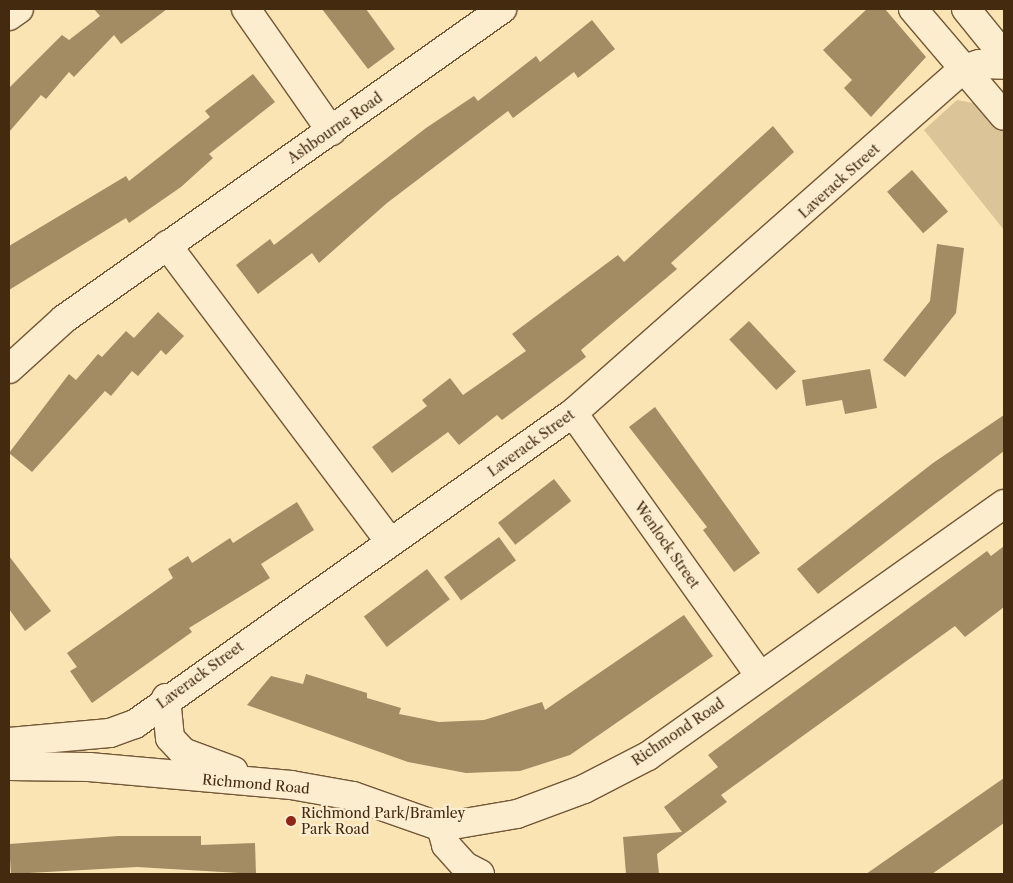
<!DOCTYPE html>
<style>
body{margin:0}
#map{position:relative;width:1013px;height:883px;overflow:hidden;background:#fae4b3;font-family:"Libre Caslon Text",serif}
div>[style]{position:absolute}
.green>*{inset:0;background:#dbc497}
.building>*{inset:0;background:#a38b64;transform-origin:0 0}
.roads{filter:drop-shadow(1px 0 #725837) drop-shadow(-1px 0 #725837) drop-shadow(0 1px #725837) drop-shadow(0 -1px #725837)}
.street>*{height:28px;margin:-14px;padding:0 14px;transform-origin:14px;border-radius:14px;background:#fcedce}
.secondary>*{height:28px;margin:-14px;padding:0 14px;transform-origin:14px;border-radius:14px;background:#fcedce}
.dots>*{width:14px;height:14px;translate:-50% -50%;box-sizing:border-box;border:2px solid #fcedce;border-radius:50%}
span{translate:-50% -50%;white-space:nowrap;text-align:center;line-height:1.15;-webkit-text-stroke:4.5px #fcedce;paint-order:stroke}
.street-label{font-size:14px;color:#442a0e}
.poi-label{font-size:14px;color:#442a0e}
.left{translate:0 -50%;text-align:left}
.frame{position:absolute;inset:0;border:10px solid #442a0e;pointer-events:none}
</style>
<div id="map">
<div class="green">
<div style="clip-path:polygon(957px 100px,973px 103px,1004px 132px,1004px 230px,924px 130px)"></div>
</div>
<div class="building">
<div style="clip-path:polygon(94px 9px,167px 9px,121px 44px,114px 35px,74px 77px,69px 72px,46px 99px,41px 95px,9px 132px,9px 88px,62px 35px,69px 40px,100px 16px)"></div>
<div style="clip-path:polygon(322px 9px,366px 9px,395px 49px,368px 69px)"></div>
<div style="clip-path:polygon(867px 9px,885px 9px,926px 57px,871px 117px,844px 88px,852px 80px,823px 50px)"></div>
<div style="clip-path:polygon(592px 20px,615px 49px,578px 78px,574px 72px,513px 118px,508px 111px,387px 203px,319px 263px,312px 253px,258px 294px,236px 265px,270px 239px,274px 245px,426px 128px,474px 96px,478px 101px,536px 56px,540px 62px)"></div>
<div style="clip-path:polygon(253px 74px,275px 102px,209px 154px,213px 158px,181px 187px,129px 223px,126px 218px,9px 290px,9px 246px,126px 176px,129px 181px,210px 117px,205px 111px)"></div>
<div style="clip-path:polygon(773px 126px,794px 152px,671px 263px,677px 269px,581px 350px,586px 357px,502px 420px,497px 415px,459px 445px,448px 432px,392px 473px,372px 447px,427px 406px,422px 400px,450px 378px,463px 395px,526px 351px,512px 334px,618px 255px,624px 262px)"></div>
<div style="left:912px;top:170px;width:55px;height:33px;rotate:49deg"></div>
<div style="clip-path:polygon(937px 244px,964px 248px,956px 313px,905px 377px,883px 360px,930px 301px)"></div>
<div style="clip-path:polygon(158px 312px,184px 336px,166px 355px,161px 350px,138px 376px,132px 371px,111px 396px,105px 391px,32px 472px,9px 453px,69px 374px,76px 380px,98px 354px,102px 357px,126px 331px,134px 338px)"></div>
<div style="left:749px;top:321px;width:69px;height:27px;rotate:47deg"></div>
<div style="clip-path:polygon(870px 369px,877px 408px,845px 414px,842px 400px,806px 406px,802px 380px)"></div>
<div style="clip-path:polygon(655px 407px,760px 553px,734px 572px,703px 530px,707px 527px,629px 427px)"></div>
<div style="clip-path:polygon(1004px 415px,1004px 451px,818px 594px,797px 569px,933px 463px)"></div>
<div style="left:554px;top:479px;width:28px;height:71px;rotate:52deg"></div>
<div style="clip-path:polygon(297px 502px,314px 530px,261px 564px,270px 578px,189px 628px,192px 632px,92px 703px,70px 671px,77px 667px,67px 653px,173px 578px,168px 569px,188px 556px,192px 563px,230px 538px,233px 543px)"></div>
<div style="left:499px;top:537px;width:29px;height:68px;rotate:54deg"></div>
<div style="clip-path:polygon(1004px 546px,1004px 607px,965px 637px,955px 626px,721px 795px,727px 802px,657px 854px,659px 874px,626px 874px,623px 837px,682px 832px,664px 807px,718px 767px,708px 755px,987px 551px,991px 556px)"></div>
<div style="clip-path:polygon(9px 556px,51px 611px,25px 631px,9px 609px)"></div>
<div style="left:427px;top:569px;width:38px;height:79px;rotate:53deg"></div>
<div style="clip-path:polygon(684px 615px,713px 656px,570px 755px,520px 771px,466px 773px,408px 762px,247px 705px,271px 676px,303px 684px,306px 674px,367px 693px,367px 698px,401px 708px,399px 714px,439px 722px,484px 720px,542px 702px,545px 710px)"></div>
<div style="clip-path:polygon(1004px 778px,1004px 823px,932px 874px,866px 874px)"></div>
<div style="clip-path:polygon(118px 836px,201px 836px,201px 845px,255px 843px,256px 874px,137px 867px,11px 874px,9px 844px)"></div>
</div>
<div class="roads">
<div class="street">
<div style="left:246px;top:9px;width:149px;rotate:55.1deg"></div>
<div style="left:9px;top:16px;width:12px;rotate:-35deg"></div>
<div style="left:167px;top:245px;width:371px;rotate:53.1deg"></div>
<div style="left:9px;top:369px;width:74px;rotate:-42.3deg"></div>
<div style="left:64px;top:319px;width:537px;rotate:-35.29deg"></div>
<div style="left:573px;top:413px;width:323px;rotate:54.6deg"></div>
<div style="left:441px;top:827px;width:19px;rotate:74deg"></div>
<div style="left:446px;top:845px;width:28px;rotate:48deg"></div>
<div style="left:465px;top:866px;width:17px;rotate:28deg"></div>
</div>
<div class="secondary">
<div style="left:913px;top:9px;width:140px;rotate:49.6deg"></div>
<div style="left:966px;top:9px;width:60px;rotate:51deg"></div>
<div style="left:166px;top:698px;width:40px;rotate:84.3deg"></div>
<div style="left:170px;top:738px;width:19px;rotate:47deg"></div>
<div style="left:183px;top:752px;width:54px;rotate:20.4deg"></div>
<div style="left:9px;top:742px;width:101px;rotate:-5.1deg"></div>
<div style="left:110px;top:733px;width:27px;rotate:-20deg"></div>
<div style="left:135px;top:724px;width:537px;rotate:-35.38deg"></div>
<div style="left:573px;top:413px;width:520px;rotate:-41.41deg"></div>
<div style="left:963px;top:69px;width:17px;rotate:-17deg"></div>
<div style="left:979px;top:64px;width:25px;rotate:2deg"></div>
<div style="left:9px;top:766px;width:80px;rotate:0.7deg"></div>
<div style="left:89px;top:767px;width:203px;rotate:5.1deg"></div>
<div style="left:291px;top:785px;width:63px;rotate:10.1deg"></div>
<div style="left:353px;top:796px;width:93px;rotate:19.4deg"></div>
<div style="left:441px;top:827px;width:77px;rotate:-9.7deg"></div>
<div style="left:517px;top:814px;width:72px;rotate:-20.5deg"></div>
<div style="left:584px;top:789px;width:72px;rotate:-27.3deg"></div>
<div style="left:648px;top:756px;width:436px;rotate:-35.3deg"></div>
</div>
</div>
<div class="dots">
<div style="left:291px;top:821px;background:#8f2418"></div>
</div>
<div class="street-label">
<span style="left:335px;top:128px;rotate:-35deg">Ashbourne Road</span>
<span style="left:839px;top:181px;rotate:-42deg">Laverack Street</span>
<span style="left:531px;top:443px;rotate:-36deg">Laverack Street</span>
<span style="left:667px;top:545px;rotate:55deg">Wenlock Street</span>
<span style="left:200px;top:675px;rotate:-36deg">Laverack Street</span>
<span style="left:678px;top:732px;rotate:-34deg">Richmond Road</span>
<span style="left:256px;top:784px;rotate:5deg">Richmond Road</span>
</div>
<div class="poi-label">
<span class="left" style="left:301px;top:821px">Richmond Park/Bramley<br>Park Road</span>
</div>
<div class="frame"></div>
</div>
